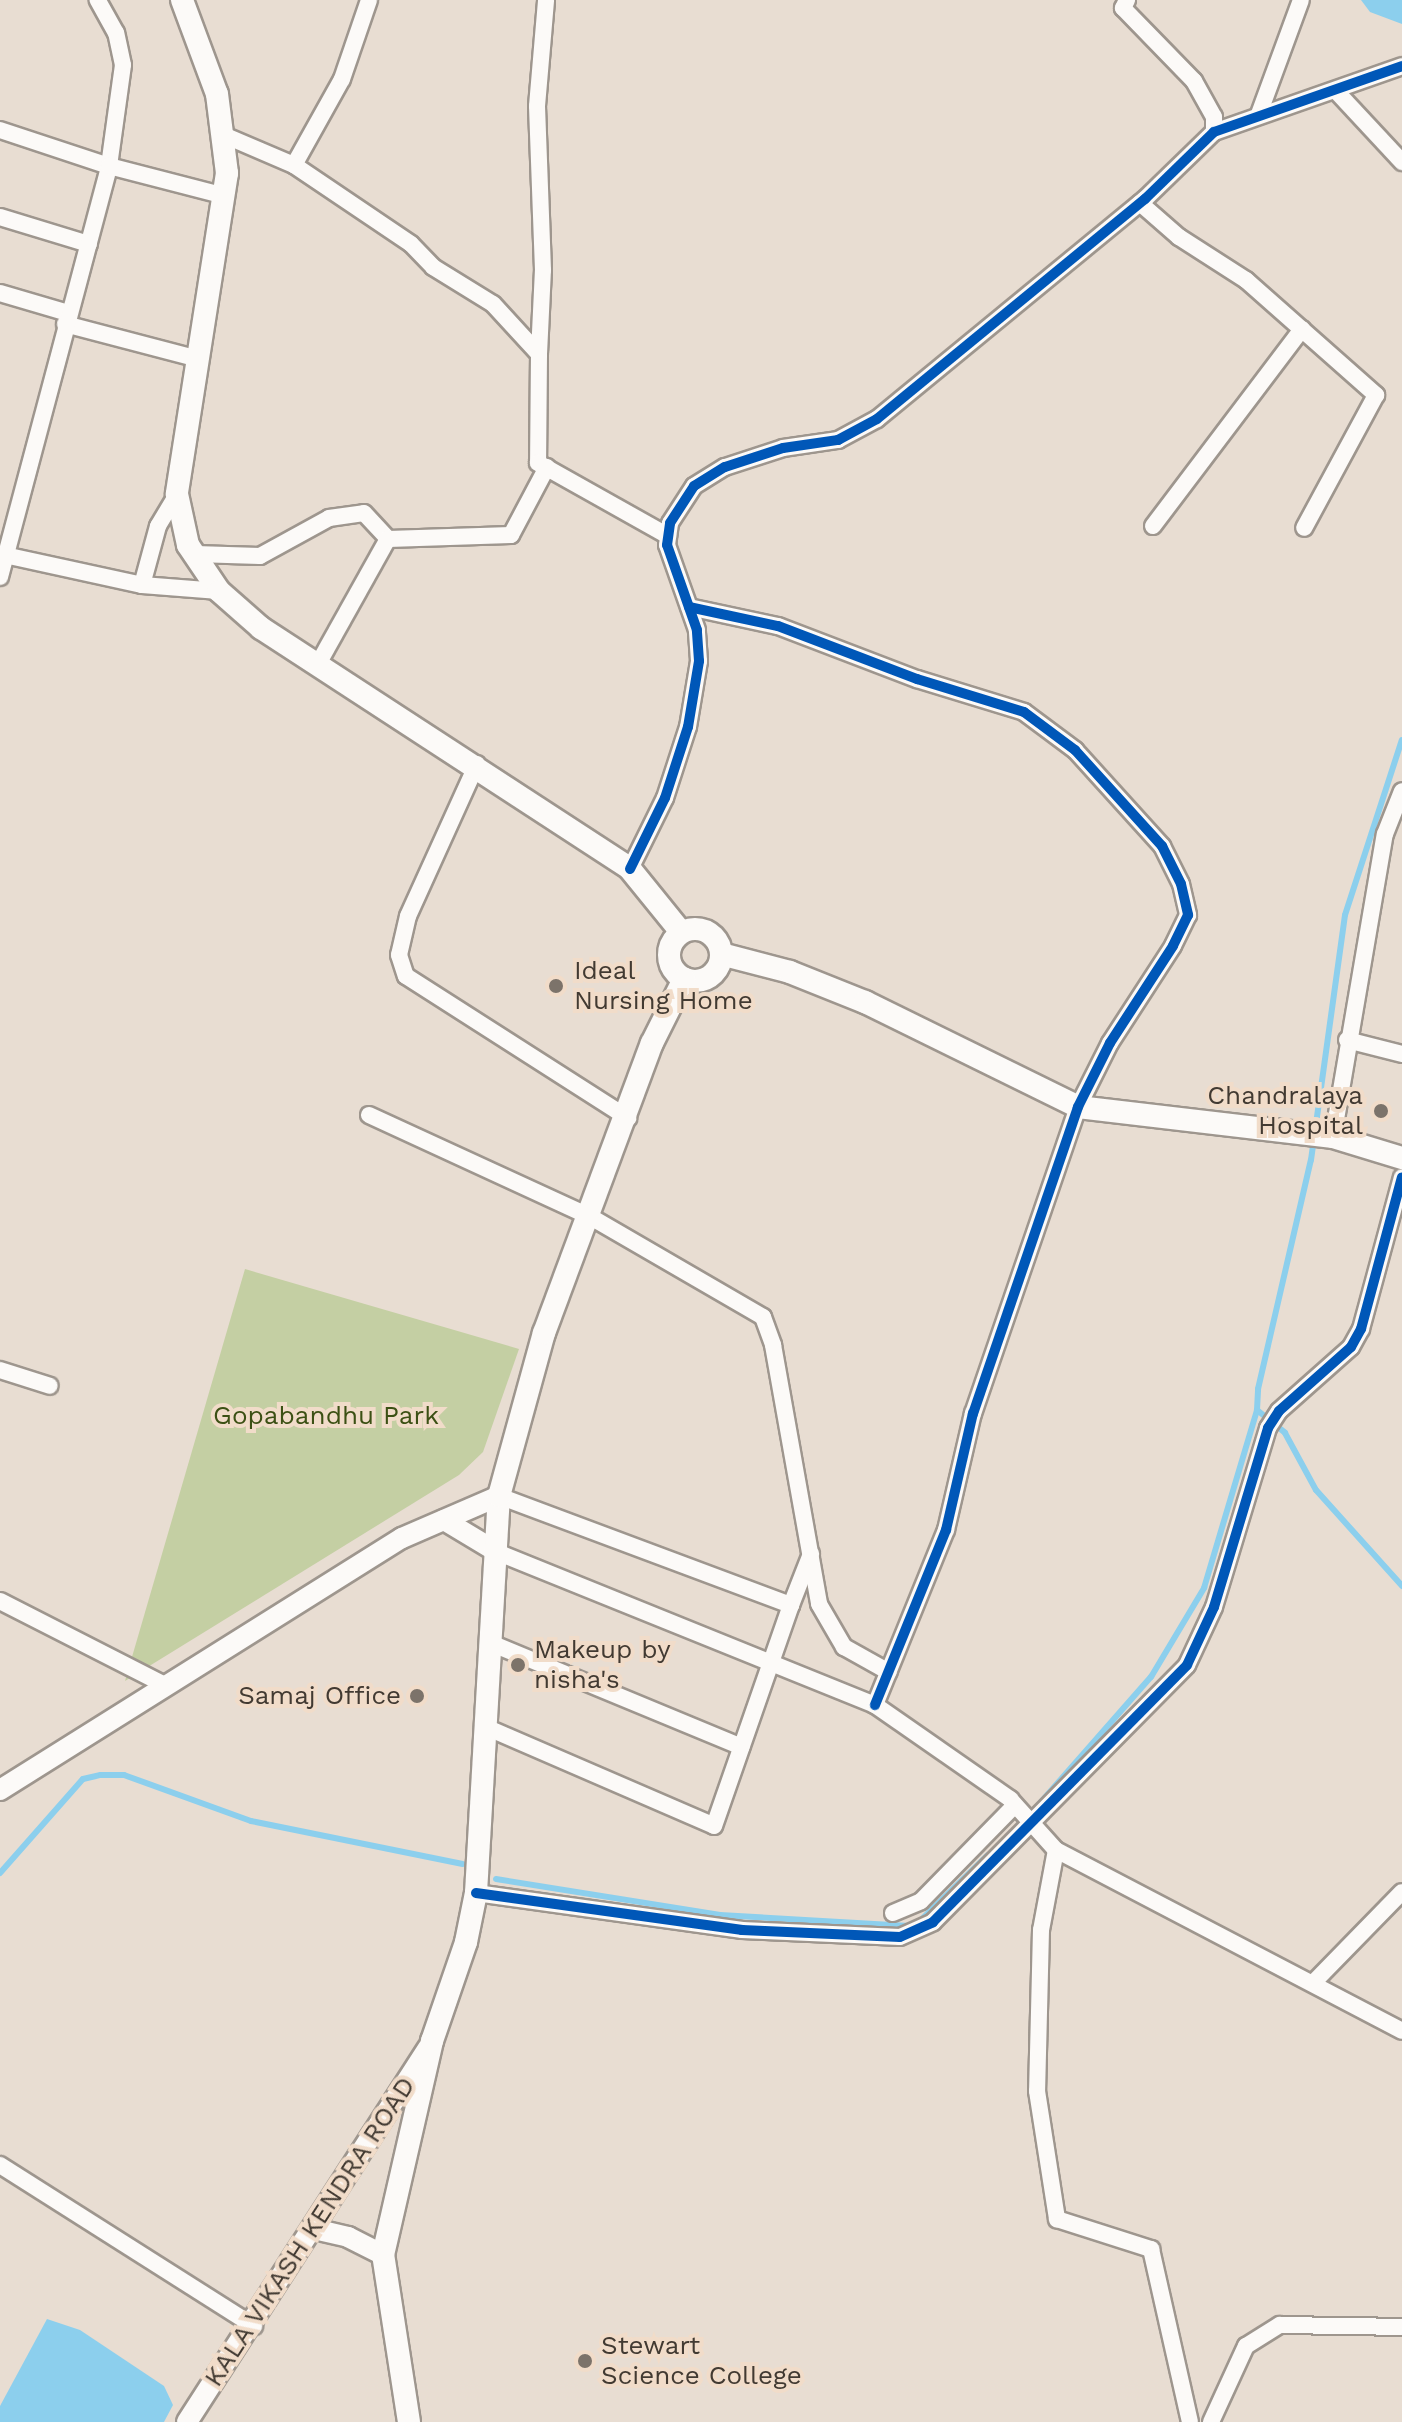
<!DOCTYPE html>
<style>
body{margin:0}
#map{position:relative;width:1402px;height:2422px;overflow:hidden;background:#e8ddd2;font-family:"Work Sans",sans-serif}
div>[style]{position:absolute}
.green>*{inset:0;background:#c4cfa3}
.water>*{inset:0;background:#8ccfed}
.stream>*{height:6px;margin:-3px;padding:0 3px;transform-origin:3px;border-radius:3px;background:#8ccfed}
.roads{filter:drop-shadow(2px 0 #9e968e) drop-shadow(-2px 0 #9e968e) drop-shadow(0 2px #9e968e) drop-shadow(0 -2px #9e968e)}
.minor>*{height:16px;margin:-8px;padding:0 8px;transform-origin:8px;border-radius:8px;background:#fcfaf8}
.tertiary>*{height:20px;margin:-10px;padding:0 10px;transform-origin:10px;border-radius:10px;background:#fcfaf8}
.secondary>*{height:22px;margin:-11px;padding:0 11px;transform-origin:11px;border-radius:11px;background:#fcfaf8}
.secondary>.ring{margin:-11px;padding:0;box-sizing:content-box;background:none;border:22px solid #fcfaf8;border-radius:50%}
.cycleway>*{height:10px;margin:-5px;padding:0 5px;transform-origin:5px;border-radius:5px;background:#0057b8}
.dots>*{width:22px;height:22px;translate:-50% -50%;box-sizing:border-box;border:4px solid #f1dcc9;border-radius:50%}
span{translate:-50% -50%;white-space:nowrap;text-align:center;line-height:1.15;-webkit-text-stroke:8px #f1dcc9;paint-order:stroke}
.poi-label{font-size:26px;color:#423a32}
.left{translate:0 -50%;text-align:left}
.right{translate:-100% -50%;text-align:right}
.park-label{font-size:26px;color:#3c5014}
.street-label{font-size:26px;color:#423a32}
</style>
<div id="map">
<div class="green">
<div style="clip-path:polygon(245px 1269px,519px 1349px,483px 1452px,459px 1475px,125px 1681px)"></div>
</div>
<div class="water">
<div style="clip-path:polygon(1361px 0,1402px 0,1402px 24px,1370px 12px)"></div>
<div style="clip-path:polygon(47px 2319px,80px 2330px,164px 2386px,173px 2405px,164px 2422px,0 2422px,0 2406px)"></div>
</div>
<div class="stream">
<div style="left:1257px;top:1410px;width:36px;rotate:39deg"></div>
<div style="left:1285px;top:1433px;width:65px;rotate:61.5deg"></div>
<div style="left:1316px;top:1490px;width:129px;rotate:48.1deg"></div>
<div style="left:1041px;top:1802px;width:167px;rotate:-48.7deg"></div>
<div style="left:1151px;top:1677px;width:104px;rotate:-59.2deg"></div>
<div style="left:1204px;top:1588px;width:186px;rotate:-73.4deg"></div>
<div style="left:1257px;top:1410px;width:21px;rotate:-87deg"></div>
<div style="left:1258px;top:1389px;width:235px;rotate:-77deg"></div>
<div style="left:1311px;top:1160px;width:247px;rotate:-82.1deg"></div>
<div style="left:1345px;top:915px;width:184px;rotate:-72deg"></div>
<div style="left:0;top:1873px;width:125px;rotate:-48.6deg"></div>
<div style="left:83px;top:1779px;width:18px;rotate:-13deg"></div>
<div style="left:101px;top:1775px;width:23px"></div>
<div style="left:124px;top:1775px;width:135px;rotate:19.9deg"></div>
<div style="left:251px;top:1821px;width:216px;rotate:11.5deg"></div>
<div style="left:496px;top:1879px;width:227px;rotate:9.1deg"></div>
<div style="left:720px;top:1915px;width:189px;rotate:3.3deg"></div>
<div style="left:919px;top:1922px;width:96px;rotate:-44.2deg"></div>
</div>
<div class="roads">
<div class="minor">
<div style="left:1127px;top:0;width:9px;rotate:117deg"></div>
<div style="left:1123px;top:8px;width:102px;rotate:45.8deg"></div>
<div style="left:1194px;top:81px;width:41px;rotate:60.9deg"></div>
<div style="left:1214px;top:117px;width:15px;rotate:90deg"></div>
<div style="left:1336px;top:91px;width:97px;rotate:47.1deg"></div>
<div style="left:1259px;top:114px;width:121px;rotate:-69.8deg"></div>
<div style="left:0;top:130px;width:115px;rotate:18.3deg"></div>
<div style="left:109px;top:166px;width:102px;rotate:-82.1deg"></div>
<div style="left:123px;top:65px;width:33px;rotate:-102deg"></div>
<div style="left:116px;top:33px;width:38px;rotate:-119deg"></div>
<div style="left:226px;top:136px;width:74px;rotate:23.1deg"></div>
<div style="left:294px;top:165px;width:141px;rotate:34deg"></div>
<div style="left:411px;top:244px;width:32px;rotate:46deg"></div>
<div style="left:433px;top:267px;width:70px;rotate:31.7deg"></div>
<div style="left:493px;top:304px;width:68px;rotate:47.4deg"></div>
<div style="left:539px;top:354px;width:109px;rotate:90.5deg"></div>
<div style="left:538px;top:463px;width:149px;rotate:29.3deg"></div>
<div style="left:294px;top:165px;width:98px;rotate:-60.8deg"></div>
<div style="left:342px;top:79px;width:83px;rotate:-71.1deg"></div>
<div style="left:1140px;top:203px;width:52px;rotate:41.1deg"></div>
<div style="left:1179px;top:237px;width:80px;rotate:32.7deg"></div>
<div style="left:1246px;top:280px;width:174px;rotate:41.5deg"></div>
<div style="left:1376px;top:395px;width:151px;rotate:118.4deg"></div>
<div style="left:0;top:217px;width:93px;rotate:16.9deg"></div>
<div style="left:0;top:293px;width:71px;rotate:16.4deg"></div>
<div style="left:65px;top:324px;width:134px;rotate:14.7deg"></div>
<div style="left:539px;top:354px;width:84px;rotate:-87.3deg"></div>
<div style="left:543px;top:270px;width:164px;rotate:-92.1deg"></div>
<div style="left:537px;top:106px;width:106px;rotate:-85.1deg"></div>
<div style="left:1153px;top:526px;width:247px;rotate:-52.9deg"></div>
<div style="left:0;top:554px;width:145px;rotate:12.3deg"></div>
<div style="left:142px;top:585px;width:77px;rotate:4.5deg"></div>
<div style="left:195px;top:554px;width:65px;rotate:1.8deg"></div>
<div style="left:260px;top:556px;width:79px;rotate:-28.8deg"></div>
<div style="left:329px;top:518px;width:35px;rotate:-8deg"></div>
<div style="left:364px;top:513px;width:35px;rotate:47deg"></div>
<div style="left:0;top:577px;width:425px;rotate:-75.1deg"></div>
<div style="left:109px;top:166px;width:120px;rotate:14.5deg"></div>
<div style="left:142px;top:585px;width:61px;rotate:-74.8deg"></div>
<div style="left:158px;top:526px;width:37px;rotate:-59deg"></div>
<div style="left:689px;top:607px;width:91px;rotate:12.1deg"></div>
<div style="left:778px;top:626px;width:149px;rotate:20.9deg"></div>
<div style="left:917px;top:679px;width:112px;rotate:17.1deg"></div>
<div style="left:1024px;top:712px;width:64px;rotate:36.7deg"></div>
<div style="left:1075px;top:750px;width:130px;rotate:47.8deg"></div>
<div style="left:1162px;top:846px;width:42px;rotate:63.4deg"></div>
<div style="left:1181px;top:884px;width:32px;rotate:77deg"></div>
<div style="left:1188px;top:915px;width:34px;rotate:116deg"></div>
<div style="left:1173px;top:946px;width:116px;rotate:123deg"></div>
<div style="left:1110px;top:1043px;width:72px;rotate:116.6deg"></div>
<div style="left:1078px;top:1107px;width:324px;rotate:108.9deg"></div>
<div style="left:973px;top:1413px;width:120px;rotate:103deg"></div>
<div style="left:946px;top:1530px;width:189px;rotate:112.1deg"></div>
<div style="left:318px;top:664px;width:143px;rotate:-60.8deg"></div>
<div style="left:388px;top:539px;width:123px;rotate:-1.9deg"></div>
<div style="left:511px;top:535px;width:77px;rotate:-62.1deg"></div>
<div style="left:477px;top:764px;width:167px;rotate:114.4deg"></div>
<div style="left:408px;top:916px;width:40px;rotate:103deg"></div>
<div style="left:399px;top:955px;width:22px;rotate:72deg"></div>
<div style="left:406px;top:976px;width:264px;rotate:32.6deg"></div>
<div style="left:630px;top:869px;width:79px;rotate:-63.8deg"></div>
<div style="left:665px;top:798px;width:75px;rotate:-72.1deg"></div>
<div style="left:688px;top:727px;width:67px;rotate:-80.5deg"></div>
<div style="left:699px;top:661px;width:31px;rotate:-94deg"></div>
<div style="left:697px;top:630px;width:90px;rotate:-109.4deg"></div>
<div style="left:667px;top:545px;width:22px;rotate:-82deg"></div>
<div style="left:670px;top:523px;width:44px;rotate:-57deg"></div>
<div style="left:694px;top:486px;width:36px;rotate:-32deg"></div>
<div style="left:725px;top:467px;width:61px;rotate:-18.1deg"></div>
<div style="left:783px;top:448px;width:56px;rotate:-8.3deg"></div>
<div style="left:838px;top:440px;width:44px;rotate:-28.3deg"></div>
<div style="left:877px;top:419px;width:347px;rotate:-39.4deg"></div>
<div style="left:1145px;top:199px;width:96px;rotate:-44.2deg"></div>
<div style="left:1214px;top:132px;width:199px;rotate:-19.3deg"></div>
<div style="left:1347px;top:1040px;width:57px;rotate:14.3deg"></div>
<div style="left:369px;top:1115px;width:242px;rotate:24.7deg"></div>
<div style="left:589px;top:1216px;width:201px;rotate:30.1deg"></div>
<div style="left:763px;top:1317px;width:30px;rotate:70deg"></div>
<div style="left:773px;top:1345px;width:263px;rotate:79.9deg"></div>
<div style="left:819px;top:1604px;width:50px;rotate:59.8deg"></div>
<div style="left:844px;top:1647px;width:51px;rotate:29.1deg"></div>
<div style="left:1333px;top:1137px;width:307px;rotate:-80.3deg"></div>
<div style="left:1385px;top:834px;width:46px;rotate:-68.4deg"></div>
<div style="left:0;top:1370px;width:52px;rotate:17.7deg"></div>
<div style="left:499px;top:1496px;width:312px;rotate:20.5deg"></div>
<div style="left:791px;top:1605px;width:55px;rotate:-68.6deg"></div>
<div style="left:499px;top:1553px;width:406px;rotate:22deg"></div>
<div style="left:875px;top:1705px;width:165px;rotate:34.8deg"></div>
<div style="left:1010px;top:1799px;width:69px;rotate:48deg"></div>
<div style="left:1056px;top:1850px;width:81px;rotate:100.6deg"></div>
<div style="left:1041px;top:1930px;width:161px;rotate:91.4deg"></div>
<div style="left:1037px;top:2091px;width:130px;rotate:81.1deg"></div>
<div style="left:1057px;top:2219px;width:99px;rotate:17.7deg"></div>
<div style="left:1151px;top:2249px;width:177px;rotate:77.3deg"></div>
<div style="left:0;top:1601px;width:183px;rotate:27deg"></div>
<div style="left:493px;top:1644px;width:269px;rotate:22.5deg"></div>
<div style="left:488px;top:1728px;width:246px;rotate:23.4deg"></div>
<div style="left:714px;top:1826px;width:234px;rotate:-70.8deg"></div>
<div style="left:1056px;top:1850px;width:390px;rotate:27.6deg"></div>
<div style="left:476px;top:1893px;width:269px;rotate:7.9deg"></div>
<div style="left:742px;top:1930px;width:158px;rotate:2.5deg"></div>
<div style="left:900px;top:1937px;width:36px;rotate:-24deg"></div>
<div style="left:933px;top:1922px;width:361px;rotate:-45.3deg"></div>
<div style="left:1187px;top:1665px;width:64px;rotate:-65deg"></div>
<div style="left:1214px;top:1607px;width:187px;rotate:-73.2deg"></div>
<div style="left:1268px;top:1428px;width:20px;rotate:-57deg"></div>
<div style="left:1279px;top:1411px;width:96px;rotate:-41.6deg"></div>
<div style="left:1351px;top:1347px;width:21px;rotate:-61deg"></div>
<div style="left:1361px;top:1329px;width:157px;rotate:-74.9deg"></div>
<div style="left:893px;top:1913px;width:30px;rotate:-23deg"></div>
<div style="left:921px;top:1901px;width:134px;rotate:-45.6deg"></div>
<div style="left:1315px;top:1981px;width:124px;rotate:-45.7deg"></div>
<div style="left:0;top:2165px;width:301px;rotate:32.4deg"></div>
<div style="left:1211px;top:2422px;width:84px;rotate:-65.3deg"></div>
<div style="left:1246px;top:2346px;width:40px;rotate:-32deg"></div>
<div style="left:1280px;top:2325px;width:122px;rotate:0.9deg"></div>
</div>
<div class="tertiary">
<div style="left:444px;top:1520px;width:64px;rotate:31deg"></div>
<div style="left:0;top:1790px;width:474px;rotate:-32.1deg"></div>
<div style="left:402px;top:1538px;width:106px;rotate:-23.4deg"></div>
<div style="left:314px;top:2229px;width:35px;rotate:13deg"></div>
<div style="left:348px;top:2237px;width:39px;rotate:27deg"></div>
<div style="left:187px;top:2422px;width:445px;rotate:-57.2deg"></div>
</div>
<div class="secondary">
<div style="left:182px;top:0;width:100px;rotate:69.6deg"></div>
<div style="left:217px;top:94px;width:80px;rotate:82.8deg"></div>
<div style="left:227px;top:173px;width:325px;rotate:98.9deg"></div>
<div style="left:177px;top:494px;width:52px;rotate:77.8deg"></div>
<div style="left:188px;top:545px;width:55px;rotate:56deg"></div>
<div style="left:219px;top:591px;width:56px;rotate:41.4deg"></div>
<div style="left:261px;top:628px;width:441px;rotate:33.1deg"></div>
<div style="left:630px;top:869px;width:81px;rotate:51deg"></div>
<div class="ring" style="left:669px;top:929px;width:30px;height:30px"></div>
<div style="left:721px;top:954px;width:71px;rotate:14.6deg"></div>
<div style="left:790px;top:972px;width:81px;rotate:21.8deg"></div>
<div style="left:865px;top:1002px;width:237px;rotate:26.2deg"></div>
<div style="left:1078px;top:1107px;width:257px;rotate:6.7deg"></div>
<div style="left:1333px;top:1137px;width:72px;rotate:16.9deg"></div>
<div style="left:409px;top:2422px;width:169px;rotate:-98.8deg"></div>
<div style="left:383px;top:2255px;width:220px;rotate:-77.1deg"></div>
<div style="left:432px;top:2041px;width:105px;rotate:-71deg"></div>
<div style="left:466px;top:1942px;width:50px;rotate:-78.5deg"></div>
<div style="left:476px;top:1893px;width:398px;rotate:-86.7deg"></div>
<div style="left:499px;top:1496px;width:169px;rotate:-74.6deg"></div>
<div style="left:544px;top:1333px;width:309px;rotate:-69.6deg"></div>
<div style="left:652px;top:1043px;width:72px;rotate:-63.4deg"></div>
</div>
</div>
<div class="cycleway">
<div style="left:689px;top:607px;width:91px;rotate:12.1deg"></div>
<div style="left:778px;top:626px;width:149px;rotate:20.9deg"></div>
<div style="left:917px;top:679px;width:112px;rotate:17.1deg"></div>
<div style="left:1024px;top:712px;width:64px;rotate:36.7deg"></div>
<div style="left:1075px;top:750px;width:130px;rotate:47.8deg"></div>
<div style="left:1162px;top:846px;width:42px;rotate:63.4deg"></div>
<div style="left:1181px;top:884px;width:32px;rotate:77deg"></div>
<div style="left:1188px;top:915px;width:34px;rotate:116deg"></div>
<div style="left:1173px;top:946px;width:116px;rotate:123deg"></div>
<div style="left:1110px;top:1043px;width:72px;rotate:116.6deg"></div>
<div style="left:1078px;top:1107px;width:324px;rotate:108.9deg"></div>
<div style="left:973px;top:1413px;width:120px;rotate:103deg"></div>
<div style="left:946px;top:1530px;width:189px;rotate:112.1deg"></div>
<div style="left:630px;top:869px;width:79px;rotate:-63.8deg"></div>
<div style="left:665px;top:798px;width:75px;rotate:-72.1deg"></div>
<div style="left:688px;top:727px;width:67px;rotate:-80.5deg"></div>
<div style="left:699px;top:661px;width:31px;rotate:-94deg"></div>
<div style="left:697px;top:630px;width:90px;rotate:-109.4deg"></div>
<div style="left:667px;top:545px;width:22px;rotate:-82deg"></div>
<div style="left:670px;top:523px;width:44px;rotate:-57deg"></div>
<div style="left:694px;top:486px;width:36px;rotate:-32deg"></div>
<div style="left:725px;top:467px;width:61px;rotate:-18.1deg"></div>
<div style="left:783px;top:448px;width:56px;rotate:-8.3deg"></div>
<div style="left:838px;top:440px;width:44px;rotate:-28.3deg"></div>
<div style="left:877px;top:419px;width:347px;rotate:-39.4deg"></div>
<div style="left:1145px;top:199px;width:96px;rotate:-44.2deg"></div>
<div style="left:1214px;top:132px;width:199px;rotate:-19.3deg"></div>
<div style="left:476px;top:1893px;width:269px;rotate:7.9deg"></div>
<div style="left:742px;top:1930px;width:158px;rotate:2.5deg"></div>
<div style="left:900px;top:1937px;width:36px;rotate:-24deg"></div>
<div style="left:933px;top:1922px;width:361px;rotate:-45.3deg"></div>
<div style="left:1187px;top:1665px;width:64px;rotate:-65deg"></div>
<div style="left:1214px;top:1607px;width:187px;rotate:-73.2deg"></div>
<div style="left:1268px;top:1428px;width:20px;rotate:-57deg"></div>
<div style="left:1279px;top:1411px;width:96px;rotate:-41.6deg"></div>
<div style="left:1351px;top:1347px;width:21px;rotate:-61deg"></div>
<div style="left:1361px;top:1329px;width:157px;rotate:-74.9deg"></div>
</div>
<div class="dots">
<div style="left:556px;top:986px;background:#7c736a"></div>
<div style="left:1381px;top:1111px;background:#7c736a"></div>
<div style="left:518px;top:1665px;background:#7c736a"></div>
<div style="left:417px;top:1696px;background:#7c736a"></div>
<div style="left:585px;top:2361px;background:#7c736a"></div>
</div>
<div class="poi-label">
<span class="left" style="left:574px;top:986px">Ideal<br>Nursing Home</span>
<span class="right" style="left:1363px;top:1111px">Chandralaya<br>Hospital</span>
<span class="left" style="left:534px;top:1665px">Makeup by<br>nisha's</span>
<span class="right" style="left:401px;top:1696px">Samaj Office</span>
<span class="left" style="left:601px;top:2361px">Stewart<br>Science College</span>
</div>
<div class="park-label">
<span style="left:326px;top:1416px">Gopabandhu Park</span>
</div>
<div class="street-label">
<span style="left:310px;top:2232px;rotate:-57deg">KALA VIKASH KENDRA ROAD</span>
</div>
</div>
